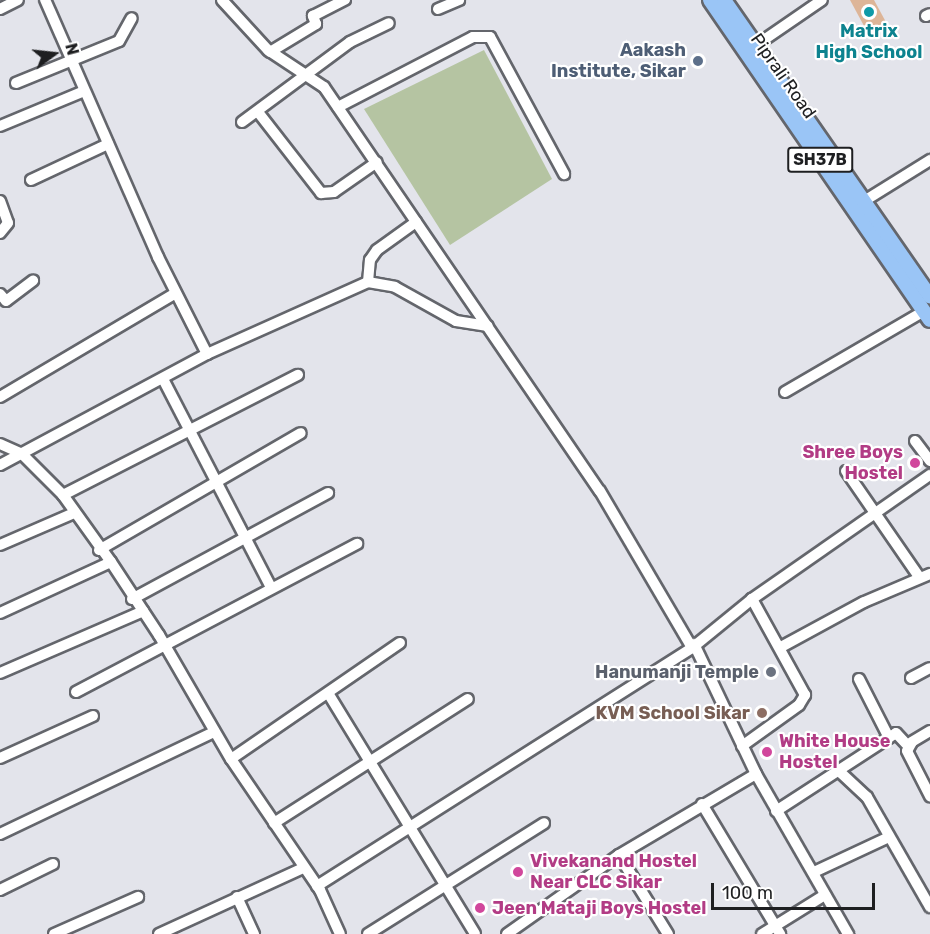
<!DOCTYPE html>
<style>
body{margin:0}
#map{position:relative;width:930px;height:934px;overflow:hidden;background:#e3e4eb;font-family:Rubik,sans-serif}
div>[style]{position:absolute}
.green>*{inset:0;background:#b5c4a2}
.building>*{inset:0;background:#ddb598}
.roads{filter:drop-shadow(2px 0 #64666c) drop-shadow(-2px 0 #64666c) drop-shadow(0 2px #64666c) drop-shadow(0 -2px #64666c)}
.minor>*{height:10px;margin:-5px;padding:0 5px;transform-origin:5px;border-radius:5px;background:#fff}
.major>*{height:14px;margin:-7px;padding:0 7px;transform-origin:7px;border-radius:7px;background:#9ac5f6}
.dots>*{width:16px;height:16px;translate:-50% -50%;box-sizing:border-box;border:3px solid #fff;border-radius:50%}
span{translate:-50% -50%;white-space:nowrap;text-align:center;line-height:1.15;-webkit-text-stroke:4.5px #fff;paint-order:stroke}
.shield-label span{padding:2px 4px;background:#fff;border:2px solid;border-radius:4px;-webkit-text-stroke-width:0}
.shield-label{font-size:16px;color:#1e1f21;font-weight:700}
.culture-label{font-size:18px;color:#0d838f;font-weight:700}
.service-label{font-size:18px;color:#4e5e75;font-weight:700}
.right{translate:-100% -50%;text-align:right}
.street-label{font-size:18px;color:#1e1f21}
.hotel-label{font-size:18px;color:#b23c85;font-weight:700}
.left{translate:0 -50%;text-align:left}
.worship-label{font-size:18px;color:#5b616d;font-weight:700}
.education-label{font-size:18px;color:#785e54;font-weight:700}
.north{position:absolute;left:24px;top:24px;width:60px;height:60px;-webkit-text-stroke:4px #fff;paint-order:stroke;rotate:75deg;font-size:16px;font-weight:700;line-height:24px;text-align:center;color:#1e1f21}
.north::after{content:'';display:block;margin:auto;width:21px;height:27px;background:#1e1f21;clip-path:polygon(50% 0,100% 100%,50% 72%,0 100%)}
.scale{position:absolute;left:711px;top:883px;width:164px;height:27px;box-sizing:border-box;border:3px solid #1e1f21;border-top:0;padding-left:8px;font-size:18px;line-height:21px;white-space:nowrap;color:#1e1f21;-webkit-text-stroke:4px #fff;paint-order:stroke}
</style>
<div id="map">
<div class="green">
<div style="clip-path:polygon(484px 50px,552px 179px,450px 245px,364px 109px)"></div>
</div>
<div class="building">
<div style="clip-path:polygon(850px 0,874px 0,887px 24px,870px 37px)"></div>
</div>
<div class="roads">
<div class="minor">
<div style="left:222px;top:0;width:68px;rotate:47.4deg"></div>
<div style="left:268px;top:50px;width:67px;rotate:33.5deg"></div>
<div style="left:324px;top:87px;width:489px;rotate:55.7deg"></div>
<div style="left:600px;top:491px;width:182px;rotate:59.6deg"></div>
<div style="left:0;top:9px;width:20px;rotate:-27deg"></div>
<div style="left:438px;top:9px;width:23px;rotate:-23deg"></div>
<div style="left:926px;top:16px;width:4px;rotate:-27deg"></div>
<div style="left:755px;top:46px;width:81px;rotate:-34.5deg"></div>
<div style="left:270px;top:52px;width:54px;rotate:-31.3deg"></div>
<div style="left:316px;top:24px;width:9px;rotate:-111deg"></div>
<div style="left:313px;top:16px;width:36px;rotate:-27deg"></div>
<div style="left:16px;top:83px;width:111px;rotate:-22.2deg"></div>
<div style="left:119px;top:41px;width:26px;rotate:-61deg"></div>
<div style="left:338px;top:107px;width:152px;rotate:-27.4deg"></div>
<div style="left:473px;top:37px;width:17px"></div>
<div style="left:490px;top:37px;width:156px;rotate:61.6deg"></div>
<div style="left:258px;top:112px;width:103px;rotate:52.1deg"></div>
<div style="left:321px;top:193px;width:13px;rotate:-4deg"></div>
<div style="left:334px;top:192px;width:52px;rotate:-34.9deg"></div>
<div style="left:242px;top:122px;width:134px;rotate:-36.5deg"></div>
<div style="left:350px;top:42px;width:43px;rotate:-26deg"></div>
<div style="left:0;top:126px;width:91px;rotate:-22.6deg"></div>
<div style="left:31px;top:180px;width:85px;rotate:-25.1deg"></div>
<div style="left:0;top:201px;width:23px;rotate:70deg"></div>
<div style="left:8px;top:223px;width:13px;rotate:129deg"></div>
<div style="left:864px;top:201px;width:78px;rotate:-31.8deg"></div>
<div style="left:368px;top:282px;width:22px;rotate:-85deg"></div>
<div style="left:370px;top:260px;width:12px;rotate:-55deg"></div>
<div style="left:377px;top:250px;width:48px;rotate:-35.7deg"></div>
<div style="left:0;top:294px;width:9px;rotate:49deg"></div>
<div style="left:6px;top:301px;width:34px;rotate:-37deg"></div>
<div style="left:207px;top:354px;width:176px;rotate:-24.1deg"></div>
<div style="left:368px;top:282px;width:27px;rotate:10deg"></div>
<div style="left:395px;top:287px;width:70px;rotate:29.1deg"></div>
<div style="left:456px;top:321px;width:32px;rotate:9deg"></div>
<div style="left:163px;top:379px;width:234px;rotate:62.6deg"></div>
<div style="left:785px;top:392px;width:161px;rotate:-30.2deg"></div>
<div style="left:0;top:397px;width:204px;rotate:-30.6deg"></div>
<div style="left:915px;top:441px;width:25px;rotate:53deg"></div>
<div style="left:0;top:444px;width:24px;rotate:24deg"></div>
<div style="left:22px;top:454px;width:58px;rotate:45deg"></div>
<div style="left:63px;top:495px;width:82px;rotate:54.4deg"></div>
<div style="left:111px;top:562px;width:87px;rotate:56.7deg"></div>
<div style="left:159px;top:635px;width:143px;rotate:59.9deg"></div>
<div style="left:231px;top:759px;width:158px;rotate:55.8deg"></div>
<div style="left:320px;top:890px;width:48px;rotate:65.6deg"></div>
<div style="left:0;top:465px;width:235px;rotate:-28.2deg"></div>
<div style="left:207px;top:354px;width:109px;rotate:-116.8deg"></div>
<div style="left:158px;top:257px;width:281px;rotate:-113.7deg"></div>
<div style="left:846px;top:471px;width:129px;rotate:55.4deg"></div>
<div style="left:63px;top:495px;width:264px;rotate:-27.1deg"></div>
<div style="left:0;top:545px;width:81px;rotate:-23.4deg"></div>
<div style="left:99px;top:550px;width:233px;rotate:-30.1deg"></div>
<div style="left:132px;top:599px;width:223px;rotate:-28.4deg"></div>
<div style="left:0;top:613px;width:122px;rotate:-24.7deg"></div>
<div style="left:694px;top:644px;width:144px;rotate:64.5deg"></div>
<div style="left:756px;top:774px;width:185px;rotate:60.1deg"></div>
<div style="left:781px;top:647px;width:94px;rotate:-28.5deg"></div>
<div style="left:864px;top:602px;width:72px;rotate:-23deg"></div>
<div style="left:0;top:673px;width:156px;rotate:-23.4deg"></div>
<div style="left:911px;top:678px;width:21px;rotate:-28deg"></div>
<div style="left:859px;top:679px;width:66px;rotate:63deg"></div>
<div style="left:76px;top:692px;width:318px;rotate:-27.8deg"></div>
<div style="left:328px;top:693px;width:282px;rotate:58.6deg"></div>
<div style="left:930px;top:731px;width:21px;rotate:149deg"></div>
<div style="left:912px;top:742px;width:10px;rotate:119deg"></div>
<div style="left:907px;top:751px;width:51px;rotate:62.9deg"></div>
<div style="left:742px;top:746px;width:70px;rotate:-35.7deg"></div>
<div style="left:799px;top:705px;width:12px;rotate:-59deg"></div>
<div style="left:805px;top:695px;width:110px;rotate:-118.9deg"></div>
<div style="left:0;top:758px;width:102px;rotate:-24.3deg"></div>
<div style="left:231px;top:759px;width:205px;rotate:-34.5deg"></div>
<div style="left:840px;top:772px;width:37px;rotate:43deg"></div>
<div style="left:867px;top:797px;width:127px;rotate:60.2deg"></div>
<div style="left:702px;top:804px;width:152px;rotate:59deg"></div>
<div style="left:776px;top:811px;width:143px;rotate:-33deg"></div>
<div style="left:896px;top:733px;width:18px;rotate:47deg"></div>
<div style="left:274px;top:823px;width:230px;rotate:-32.6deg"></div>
<div style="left:0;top:834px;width:237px;rotate:-25.5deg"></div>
<div style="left:619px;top:855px;width:93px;rotate:58.2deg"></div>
<div style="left:814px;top:872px;width:81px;rotate:-25deg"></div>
<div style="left:317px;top:886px;width:444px;rotate:-32.4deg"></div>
<div style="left:692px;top:648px;width:77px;rotate:-39.2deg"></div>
<div style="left:752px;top:599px;width:217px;rotate:-34.9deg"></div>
<div style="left:0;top:890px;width:59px;rotate:-26.1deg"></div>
<div style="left:237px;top:897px;width:41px;rotate:65.3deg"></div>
<div style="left:54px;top:934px;width:92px;rotate:-23.8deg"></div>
<div style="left:159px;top:934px;width:158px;rotate:-24.6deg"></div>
<div style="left:368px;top:934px;width:208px;rotate:-32.2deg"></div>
<div style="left:507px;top:934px;width:137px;rotate:-35.2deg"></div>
<div style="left:619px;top:855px;width:159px;rotate:-30.6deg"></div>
<div style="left:762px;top:934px;width:74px;rotate:-31.8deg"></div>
</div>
<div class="major">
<div style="left:710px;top:0;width:388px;rotate:55.5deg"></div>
<div style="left:724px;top:0;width:361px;rotate:55.2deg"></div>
</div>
</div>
<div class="dots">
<div style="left:869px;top:12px;background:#0f9aa8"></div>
<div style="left:698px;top:61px;background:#5c6f8a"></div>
<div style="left:915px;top:463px;background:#d1479c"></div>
<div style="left:771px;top:672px;background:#6b7280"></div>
<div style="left:762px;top:713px;background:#8d6e63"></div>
<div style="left:767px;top:752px;background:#d1479c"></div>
<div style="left:518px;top:872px;background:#d1479c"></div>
<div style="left:480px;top:908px;background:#d1479c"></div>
</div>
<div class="shield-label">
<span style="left:820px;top:160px">SH37B</span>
</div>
<div class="culture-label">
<span style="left:869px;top:42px">Matrix<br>High School</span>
</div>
<div class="service-label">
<span class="right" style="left:686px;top:61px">Aakash<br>Institute, Sikar</span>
</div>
<div class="street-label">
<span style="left:783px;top:76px;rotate:55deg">Piprali Road</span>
</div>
<div class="hotel-label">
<span class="right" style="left:903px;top:463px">Shree Boys<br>Hostel</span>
<span class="left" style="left:779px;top:752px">White House<br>Hostel</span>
<span class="left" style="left:530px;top:872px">Vivekanand Hostel<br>Near CLC Sikar</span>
<span class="left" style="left:492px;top:908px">Jeen Mataji Boys Hostel</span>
</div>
<div class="worship-label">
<span class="right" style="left:759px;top:672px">Hanumanji Temple</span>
</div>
<div class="education-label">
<span class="right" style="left:750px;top:713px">KVM School Sikar</span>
</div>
<div class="north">N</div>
<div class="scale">100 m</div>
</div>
